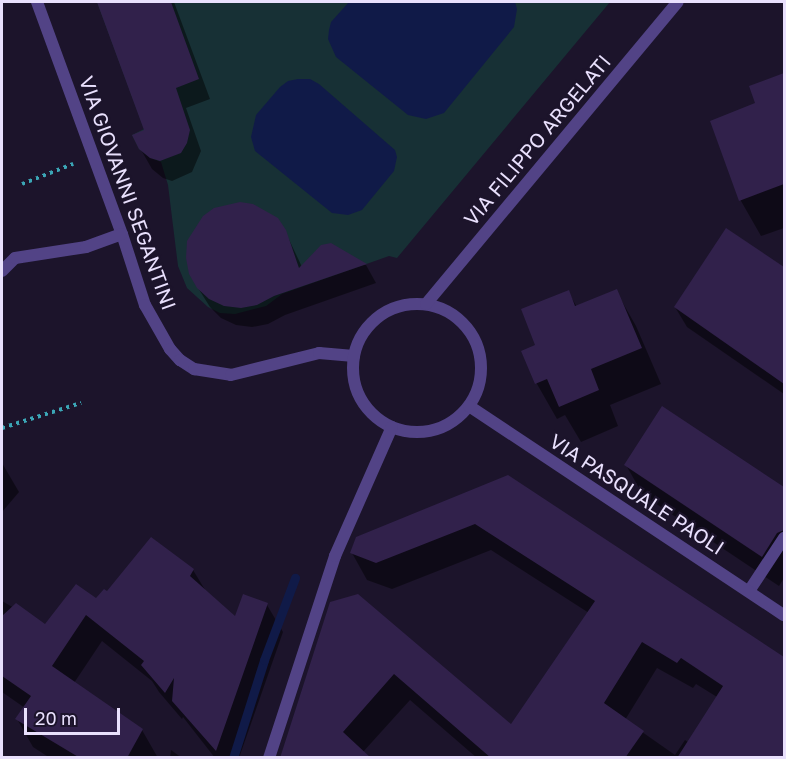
<!DOCTYPE html>
<style>
body{margin:0}
#map{position:relative;width:786px;height:759px;overflow:hidden;background:#1c142b;font-family:"Golos Text",sans-serif}
div>[style]{position:absolute}
.green>*{inset:0;background:#173035}
.water>*{inset:0;background:#101a48}
.shadow>*{inset:0;background:#0007}
.stream>*{height:9px;margin:-4.5px;padding:0 4.5px;transform-origin:4.5px;border-radius:4.5px;background:#101a48}
.building>*{inset:0;background:#31214b}
.path>*{height:4px;margin-top:-2px;transform-origin:0;background:repeating-linear-gradient(90deg,#3ba6b6 0 3px,transparent 0 7.5px)}
.lane>*{height:12px;margin:-6px;padding:0 6px;transform-origin:6px;border-radius:6px;background:#524386}
.street>*{height:12px;margin:-6px;padding:0 6px;transform-origin:6px;border-radius:6px;background:#524386}
.street>.ring{margin:-6px;padding:0;box-sizing:content-box;background:none;border:12px solid #524386;border-radius:50%}
span{translate:-50% -50%;white-space:nowrap;text-align:center;line-height:1.15;-webkit-text-stroke:4.5px #1c142b;paint-order:stroke}
.street-label{font-size:20px;color:#e9e0fd}
.frame{position:absolute;inset:0;border:3px solid #e9e0fd;pointer-events:none}
.scale{position:absolute;left:24px;top:708px;width:96px;height:27px;box-sizing:border-box;border:3px solid #e9e0fd;border-top:0;padding-left:8px;font-size:18px;line-height:21px;white-space:nowrap;color:#e9e0fd;-webkit-text-stroke:4px #1c142b;paint-order:stroke}
</style>
<div id="map">
<div class="green">
<div style="clip-path:polygon(97px 2px,610px 2px,397px 258px,389px 256px,282px 294px,266px 306px,235px 314px,220px 313px,208px 307px,187px 288px,178px 266px,168px 185px,161px 162px,150px 158px,139px 149px,132px 135px,144px 129px)"></div>
</div>
<div class="water">
<div style="clip-path:polygon(349px 2px,515px 2px,517px 9px,514px 27px,444px 113px,426px 119px,408px 115px,336px 57px,328px 39px,329px 30px,331px 22px)"></div>
<div style="clip-path:polygon(298px 79px,310px 79px,319px 84px,395px 150px,397px 157px,394px 171px,362px 210px,348px 215px,332px 213px,255px 151px,251px 137px,256px 115px,280px 87px,288px 81px)"></div>
</div>
<div class="shadow">
<div style="clip-path:polygon(99px 2px,174px 2px,210px 99px,186px 108px,201px 151px,192px 172px,172px 181px,163px 178px,152px 169px,140px 148px,146px 131px)"></div>
<div style="clip-path:polygon(784px 75px,784px 228px,761px 236px,741px 201px,712px 122px,757px 104px,751px 87px)"></div>
<div style="clip-path:polygon(285px 231px,302px 267px,330px 245px,366px 265px,376px 283px,285px 315px,268px 324px,252px 327px,236px 325px,221px 318px,210px 307px,198px 288px)"></div>
<div style="clip-path:polygon(727px 231px,784px 269px,784px 394px,687px 327px,675px 307px)"></div>
<div style="clip-path:polygon(616px 291px,636px 326px,661px 384px,610px 405px,618px 426px,581px 442px,565px 415px,557px 419px,537px 384px,523px 352px,537px 346px,568px 292px,577px 307px)"></div>
<div style="clip-path:polygon(663px 408px,784px 489px,784px 578px,779px 586px,643px 495px,626px 465px)"></div>
<div style="clip-path:polygon(2px 463px,19px 492px,2px 512px)"></div>
<div style="clip-path:polygon(evenodd,508px 477px,784px 659px,784px 758px,477px 758px,410px 700px,363px 752px,282px 758px,331px 603px,511px 726px,589px 613px,491px 550px,392px 589px,367px 580px,352px 553px,508px 477px,657px 668px,693px 688px,696px 684px,717px 697px,688px 742px,685px 740px,675px 755px,625px 720px,657px 668px)"></div>
<div style="clip-path:polygon(193px 570px,207px 593px,235px 618px,267px 605px,283px 632px,239px 758px,215px 758px,183px 717px,182px 719px,159px 692px,152px 681px,102px 641px,74px 683px,142px 730px,158px 758px,50px 758px,33px 747px,17px 719px,25px 708px,2px 692px,2px 601px,45px 626px,107px 593px)"></div>
<div style="clip-path:polygon(171px 750px,182px 758px,170px 758px)"></div>
</div>
<div class="stream">
<div style="left:233px;top:758px;width:103px;rotate:-72.4deg"></div>
<div style="left:264px;top:660px;width:88px;rotate:-69.3deg"></div>
</div>
<div class="building">
<div style="clip-path:polygon(97px 2px,171px 2px,199px 79px,176px 88px,190px 130px,187px 143px,181px 153px,160px 161px,150px 158px,139px 149px,132px 135px,144px 130px)"></div>
<div style="clip-path:polygon(784px 73px,784px 184px,739px 201px,710px 121px,755px 103px,749px 86px)"></div>
<div style="clip-path:polygon(240px 202px,253px 204px,278px 218px,286px 230px,299px 268px,321px 245px,331px 243px,367px 264px,274px 296px,257px 305px,241px 308px,224px 306px,209px 299px,197px 288px,189px 274px,186px 258px,187px 241px,203px 216px,214px 208px)"></div>
<div style="clip-path:polygon(726px 228px,784px 267px,784px 384px,674px 307px)"></div>
<div style="clip-path:polygon(617px 289px,642px 348px,591px 369px,599px 390px,559px 407px,547px 379px,535px 384px,521px 351px,535px 345px,521px 309px,569px 290px,575px 306px)"></div>
<div style="clip-path:polygon(662px 406px,784px 487px,784px 530px,777px 533px,762px 557px,624px 465px)"></div>
<div style="clip-path:polygon(508px 475px,784px 657px,784px 758px,677px 758px,723px 686px,681px 658px,677px 663px,642px 642px,604px 703px,644px 731px,625px 758px,491px 758px,394px 674px,343px 732px,371px 758px,280px 758px,330px 602px,358px 594px,511px 724px,595px 601px,475px 524px,376px 563px,350px 553px,356px 537px)"></div>
<div style="clip-path:polygon(151px 537px,194px 569px,190px 576px,235px 616px,243px 594px,268px 603px,216px 751px,172px 701px,174px 678px,165px 693px,141px 665px,144px 661px,86px 615px,52px 666px,143px 729px,127px 758px,80px 758px,15px 719px,31px 696px,2px 676px,2px 616px,16px 603px,45px 624px,76px 584px,96px 598px,104px 589px,107px 591px)"></div>
</div>
<div class="path">
<div style="left:22px;top:184px;width:55px;rotate:-21.4deg"></div>
<div style="left:2px;top:428px;width:83px;rotate:-17.6deg"></div>
</div>
<div class="lane">
<div style="left:749px;top:591px;width:64px;rotate:-56.6deg"></div>
</div>
<div class="street">
<div style="left:37px;top:2px;width:247px;rotate:69.9deg"></div>
<div style="left:122px;top:234px;width:75px;rotate:72.1deg"></div>
<div style="left:145px;top:305px;width:51px;rotate:60.4deg"></div>
<div style="left:170px;top:349px;width:15px;rotate:48deg"></div>
<div style="left:180px;top:360px;width:17px;rotate:33deg"></div>
<div style="left:194px;top:369px;width:37px;rotate:9deg"></div>
<div style="left:231px;top:375px;width:91px;rotate:-14deg"></div>
<div style="left:319px;top:353px;width:35px;rotate:5deg"></div>
<div style="left:2px;top:271px;width:18px;rotate:-45deg"></div>
<div style="left:15px;top:258px;width:72px;rotate:-8.8deg"></div>
<div style="left:86px;top:247px;width:38px;rotate:-20deg"></div>
<div class="ring" style="left:353px;top:304px;width:116px;height:116px"></div>
<div style="left:426px;top:304px;width:393px;rotate:-50.2deg"></div>
<div style="left:469px;top:406px;width:378px;rotate:33.6deg"></div>
<div style="left:269px;top:758px;width:213px;rotate:-71.9deg"></div>
<div style="left:335px;top:556px;width:141px;rotate:-66.2deg"></div>
</div>
<div class="street-label">
<span style="left:537px;top:140px;rotate:-50deg">VIA FILIPPO ARGELATI</span>
<span style="left:128px;top:193px;rotate:70deg">VIA GIOVANNI SEGANTINI</span>
<span style="left:637px;top:494px;rotate:33deg">VIA PASQUALE PAOLI</span>
</div>
<div class="frame"></div>
<div class="scale">20 m</div>
</div>
